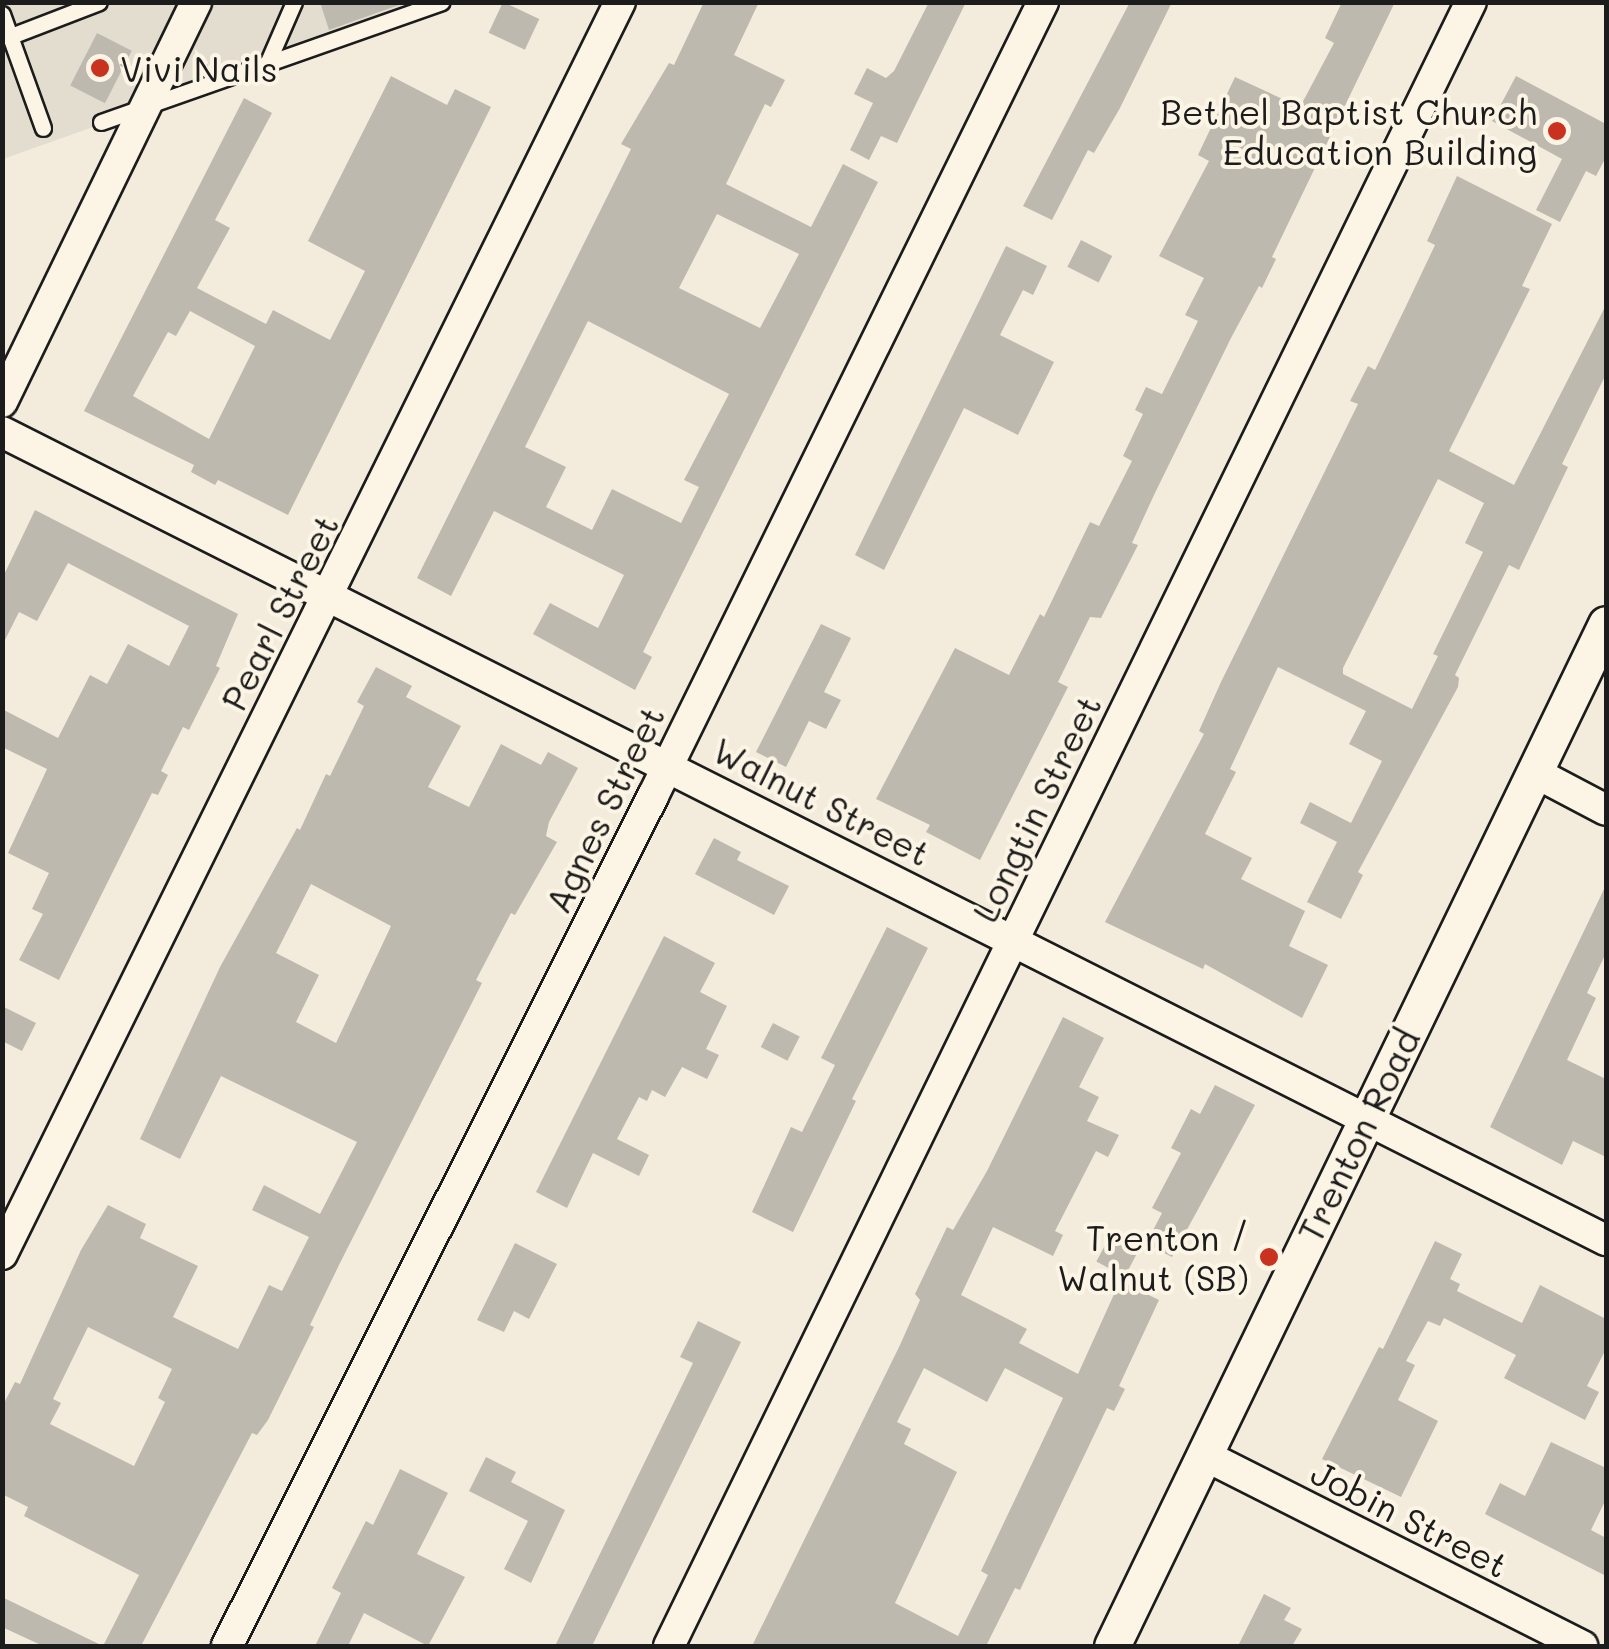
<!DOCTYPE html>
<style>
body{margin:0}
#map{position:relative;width:1609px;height:1649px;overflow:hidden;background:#f3ecdd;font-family:Mali,sans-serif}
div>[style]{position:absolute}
.built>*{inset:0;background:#e3ddcf}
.building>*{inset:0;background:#beb9ae;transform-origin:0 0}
.roads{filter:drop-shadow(2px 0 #1c1c1c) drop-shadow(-2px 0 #1c1c1c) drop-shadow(0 2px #1c1c1c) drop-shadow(0 -2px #1c1c1c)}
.service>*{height:15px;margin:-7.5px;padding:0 7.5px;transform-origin:7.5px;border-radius:7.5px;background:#fcf5e5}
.minor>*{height:30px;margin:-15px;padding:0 15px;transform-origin:15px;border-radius:15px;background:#fcf5e5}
.tertiary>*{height:35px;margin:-17.5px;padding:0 17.5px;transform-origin:17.5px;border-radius:17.5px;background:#fcf5e5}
.dots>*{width:28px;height:28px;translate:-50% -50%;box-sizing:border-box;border:5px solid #fcf5e5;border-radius:50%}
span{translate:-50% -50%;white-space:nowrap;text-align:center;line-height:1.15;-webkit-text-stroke:8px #fcf5e5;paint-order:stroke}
.poi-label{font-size:35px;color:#1c1c1c}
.left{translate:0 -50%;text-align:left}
.right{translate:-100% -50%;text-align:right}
.street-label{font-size:35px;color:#1c1c1c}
.frame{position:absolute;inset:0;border:5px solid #1c1c1c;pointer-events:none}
</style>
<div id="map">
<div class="built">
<div style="clip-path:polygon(3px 3px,442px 3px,3px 159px)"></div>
</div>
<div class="building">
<div style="clip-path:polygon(320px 2px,407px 2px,329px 30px)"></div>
<div style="left:503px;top:2px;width:40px;height:34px;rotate:25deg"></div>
<div style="clip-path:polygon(evenodd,704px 2px,759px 2px,734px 55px,785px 80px,771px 107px,765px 104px,726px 184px,811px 227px,843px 164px,878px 182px,643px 652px,652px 657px,635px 690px,533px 634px,550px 603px,598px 628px,624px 575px,494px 511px,451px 596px,417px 578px,631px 149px,621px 144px,669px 63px,674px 65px,704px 2px,717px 214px,799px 254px,760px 328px,679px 288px,717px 214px,704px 2px,588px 321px,729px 394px,684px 480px,699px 487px,681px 523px,612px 489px,592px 530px,546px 507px,566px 467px,525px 447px,588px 321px)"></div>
<div style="clip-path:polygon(929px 2px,966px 2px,897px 143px,881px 136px,869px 160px,850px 150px,873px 103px,854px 94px,867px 68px,886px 78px,894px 71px)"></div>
<div style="clip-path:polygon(1130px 2px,1172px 2px,1120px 108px,1094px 153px,1088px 150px,1052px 220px,1023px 206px)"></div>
<div style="clip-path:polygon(1342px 2px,1395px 2px,1272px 257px,1276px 259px,1262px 288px,1259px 286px,1231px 338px,1154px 495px,1132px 543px,1138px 545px,1101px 618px,1090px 617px,1058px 682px,1068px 687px,980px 860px,926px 832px,930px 825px,876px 799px,955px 648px,1009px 675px,1040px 614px,1044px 617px,1090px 522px,1099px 526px,1132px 461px,1123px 456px,1143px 414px,1135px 410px,1146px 387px,1162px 394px,1198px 321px,1185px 315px,1204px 278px,1159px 256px,1209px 161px,1198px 155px,1235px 77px,1300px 107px,1334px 43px,1325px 38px)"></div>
<div style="left:97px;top:33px;width:39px;height:59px;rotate:27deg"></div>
<div style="clip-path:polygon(evenodd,391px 76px,447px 105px,455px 89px,491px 107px,288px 515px,218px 480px,215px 485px,191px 472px,194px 465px,84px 411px,244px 98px,272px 113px,215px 220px,230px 228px,197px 288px,266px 324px,273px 310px,330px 340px,365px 271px,308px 241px,391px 76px,190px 311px,255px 346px,209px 439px,133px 396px,168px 332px,176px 336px,190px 311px)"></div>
<div style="clip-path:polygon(1516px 76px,1606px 124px,1606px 157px,1596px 176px,1586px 171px,1560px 222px,1536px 210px,1562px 159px,1492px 121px)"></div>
<div style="clip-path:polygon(evenodd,1457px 176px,1552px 224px,1522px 286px,1530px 289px,1449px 451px,1514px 485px,1606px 305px,1606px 374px,1562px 464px,1568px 467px,1519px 570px,1509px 565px,1455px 675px,1459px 678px,1458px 687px,1358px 872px,1363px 875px,1341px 919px,1307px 902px,1337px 842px,1300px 823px,1310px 802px,1351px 823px,1382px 761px,1349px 744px,1366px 711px,1278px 667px,1252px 722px,1230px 769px,1236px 772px,1205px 834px,1252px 858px,1241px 879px,1305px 911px,1289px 946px,1328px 965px,1302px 1018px,1205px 964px,1203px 969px,1105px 922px,1204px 734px,1199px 731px,1221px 682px,1358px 404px,1350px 401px,1368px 366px,1375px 370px,1407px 304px,1435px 245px,1427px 241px,1457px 176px,1438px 479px,1484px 503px,1465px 543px,1483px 552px,1433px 654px,1438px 656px,1412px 709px,1343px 674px,1343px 668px,1438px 479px)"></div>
<div style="left:1081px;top:240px;width:35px;height:30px;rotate:27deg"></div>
<div style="clip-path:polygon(1006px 246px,1047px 266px,1033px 295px,1023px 290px,1000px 335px,1054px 362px,1018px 435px,964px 408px,884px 570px,855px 555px)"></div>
<div style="clip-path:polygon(35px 510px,238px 614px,216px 666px,220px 668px,189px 730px,183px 727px,161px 771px,168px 775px,158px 795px,152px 793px,59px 980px,19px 960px,43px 914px,32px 909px,49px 873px,8px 853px,47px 769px,2px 747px,2px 709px,58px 738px,90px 675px,107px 684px,128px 644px,169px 666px,189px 626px,68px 563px,37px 621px,19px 612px,2px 646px,2px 579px)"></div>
<div style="clip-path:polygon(821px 624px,851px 638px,824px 692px,841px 700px,826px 729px,809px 721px,786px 767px,756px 752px)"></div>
<div style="clip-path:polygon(evenodd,376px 667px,412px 686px,406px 697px,461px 726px,428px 787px,469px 807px,501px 744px,541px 765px,548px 752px,578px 768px,549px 822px,546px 836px,557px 842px,515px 915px,511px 913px,476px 980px,482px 983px,340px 1263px,310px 1325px,314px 1327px,268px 1420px,257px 1435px,252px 1433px,141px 1646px,43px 1646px,2px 1627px,2px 1597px,103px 1646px,139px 1575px,24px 1516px,28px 1507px,2px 1494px,2px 1407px,15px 1382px,20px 1384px,81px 1250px,108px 1205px,146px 1224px,140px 1238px,198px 1266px,173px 1317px,238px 1349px,269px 1285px,282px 1291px,309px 1237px,252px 1210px,264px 1185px,320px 1214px,357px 1142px,221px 1076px,180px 1159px,140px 1139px,220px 967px,297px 828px,300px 830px,326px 774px,330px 776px,364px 706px,357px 702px,376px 667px,311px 884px,391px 926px,336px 1043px,296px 1022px,319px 975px,276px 953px,311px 884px,376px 667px,88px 1327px,172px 1369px,158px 1398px,165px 1402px,134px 1466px,50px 1424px,61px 1403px,53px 1399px,88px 1327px)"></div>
<div style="clip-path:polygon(714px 838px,741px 852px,737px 860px,789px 886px,774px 915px,695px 874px)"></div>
<div style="clip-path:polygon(1606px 885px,1606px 953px,1587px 993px,1596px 998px,1567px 1060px,1606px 1079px,1606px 1157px,1573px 1141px,1562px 1165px,1490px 1127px)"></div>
<div style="clip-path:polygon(887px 927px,928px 948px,852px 1099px,856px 1101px,793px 1232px,752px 1212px,791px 1127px,802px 1132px,835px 1065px,821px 1058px)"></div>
<div style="clip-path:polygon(664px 936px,715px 963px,700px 992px,727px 1006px,706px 1049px,719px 1055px,707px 1079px,682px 1067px,665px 1097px,652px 1090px,647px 1101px,639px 1097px,617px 1139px,649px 1155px,639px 1176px,593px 1153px,567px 1208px,536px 1192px)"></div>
<div style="clip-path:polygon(2px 1006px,36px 1023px,22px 1051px,2px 1041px)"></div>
<div style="clip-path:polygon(evenodd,1063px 1017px,1104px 1038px,1079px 1087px,1099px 1097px,1087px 1121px,1119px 1135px,1108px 1157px,1096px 1151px,1055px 1231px,1063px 1235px,1053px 1256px,993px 1227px,961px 1295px,1027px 1329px,1019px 1343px,1078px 1374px,1120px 1281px,1159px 1300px,1119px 1386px,1125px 1389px,1114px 1411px,1107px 1408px,1020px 1590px,1015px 1588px,986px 1646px,752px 1646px,900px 1345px,920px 1300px,915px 1294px,947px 1227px,953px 1230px,987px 1171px,1063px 1017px,924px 1368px,987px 1402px,1005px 1368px,1063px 1398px,981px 1571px,988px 1575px,958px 1636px,895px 1603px,957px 1472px,904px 1444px,911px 1429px,897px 1422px,924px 1368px)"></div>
<div style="left:773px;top:1023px;width:30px;height:27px;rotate:27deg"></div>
<div style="clip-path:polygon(1215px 1085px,1255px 1105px,1172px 1257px,1146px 1244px,1162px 1213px,1152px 1208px,1181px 1153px,1171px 1148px,1191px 1109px,1200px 1114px)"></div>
<div style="left:1110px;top:1236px;width:32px;height:29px;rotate:28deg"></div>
<div style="clip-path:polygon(1435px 1241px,1462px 1254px,1450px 1279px,1460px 1284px,1457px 1291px,1522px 1323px,1540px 1285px,1606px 1319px,1606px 1349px,1587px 1386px,1599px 1392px,1585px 1420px,1504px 1378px,1516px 1355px,1444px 1318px,1440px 1326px,1428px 1321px,1406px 1361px,1415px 1365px,1398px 1400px,1438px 1421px,1401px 1497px,1322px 1459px,1379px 1347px,1383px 1349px)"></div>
<div style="clip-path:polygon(515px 1243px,557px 1264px,529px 1319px,514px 1311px,504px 1332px,477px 1320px)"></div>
<div style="clip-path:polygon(698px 1321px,741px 1342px,592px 1646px,555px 1646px,693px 1363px,680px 1357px)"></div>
<div style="clip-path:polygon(1551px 1442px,1606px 1468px,1606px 1499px,1591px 1530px,1606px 1538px,1606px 1576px,1485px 1514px,1500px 1483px,1525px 1496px)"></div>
<div style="clip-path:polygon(486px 1457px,516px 1472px,511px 1482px,565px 1510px,531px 1583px,504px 1569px,528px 1521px,469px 1491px)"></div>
<div style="clip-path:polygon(400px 1469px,448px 1493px,417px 1554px,465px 1577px,428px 1646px,364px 1613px,348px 1646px,315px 1646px,341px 1593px,332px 1588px,366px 1521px,373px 1525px)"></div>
<div style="clip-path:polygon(1264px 1594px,1291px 1608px,1284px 1620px,1302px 1629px,1292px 1646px,1238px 1646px)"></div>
</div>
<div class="roads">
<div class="service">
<div style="left:2px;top:14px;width:121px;rotate:70.2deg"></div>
<div style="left:11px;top:36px;width:94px;rotate:-21.1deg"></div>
<div style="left:267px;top:64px;width:68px;rotate:-66.5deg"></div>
<div style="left:101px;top:122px;width:361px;rotate:-19.4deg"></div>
</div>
<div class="minor">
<div style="left:2px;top:402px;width:445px;rotate:-64.1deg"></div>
<div style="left:2px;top:432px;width:1796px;rotate:26.74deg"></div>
<div style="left:1534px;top:772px;width:81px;rotate:27.8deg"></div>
<div style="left:2px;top:1254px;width:1396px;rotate:-63.73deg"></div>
<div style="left:1204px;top:1455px;width:424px;rotate:26.8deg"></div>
<div style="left:227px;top:1646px;width:951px;rotate:-63.38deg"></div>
<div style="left:653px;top:796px;width:885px;rotate:-63.84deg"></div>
<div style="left:669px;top:1646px;width:1829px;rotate:-64deg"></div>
</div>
<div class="tertiary">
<div style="left:1112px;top:1646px;width:1135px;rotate:-64.2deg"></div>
</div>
</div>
<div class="dots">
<div style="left:100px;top:68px;background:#c8321e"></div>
<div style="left:1557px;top:131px;background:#c8321e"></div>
<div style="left:1269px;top:1257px;background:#c8321e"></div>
</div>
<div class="poi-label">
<span class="left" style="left:120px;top:68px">Vivi Nails</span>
<span class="right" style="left:1537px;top:131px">Bethel Baptist Church<br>Education Building</span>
<span class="right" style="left:1249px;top:1257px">Trenton /<br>Walnut (SB)</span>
</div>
<div class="street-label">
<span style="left:279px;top:612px;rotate:-63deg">Pearl Street</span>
<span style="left:822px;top:801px;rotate:27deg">Walnut Street</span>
<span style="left:1036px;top:808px;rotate:-64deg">Longtin Street</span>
<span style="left:604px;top:809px;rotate:-64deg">Agnes Street</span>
<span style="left:1358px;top:1135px;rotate:-64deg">Trenton Road</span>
<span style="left:1410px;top:1518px;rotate:27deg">Jobin Street</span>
</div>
<div class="frame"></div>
</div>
